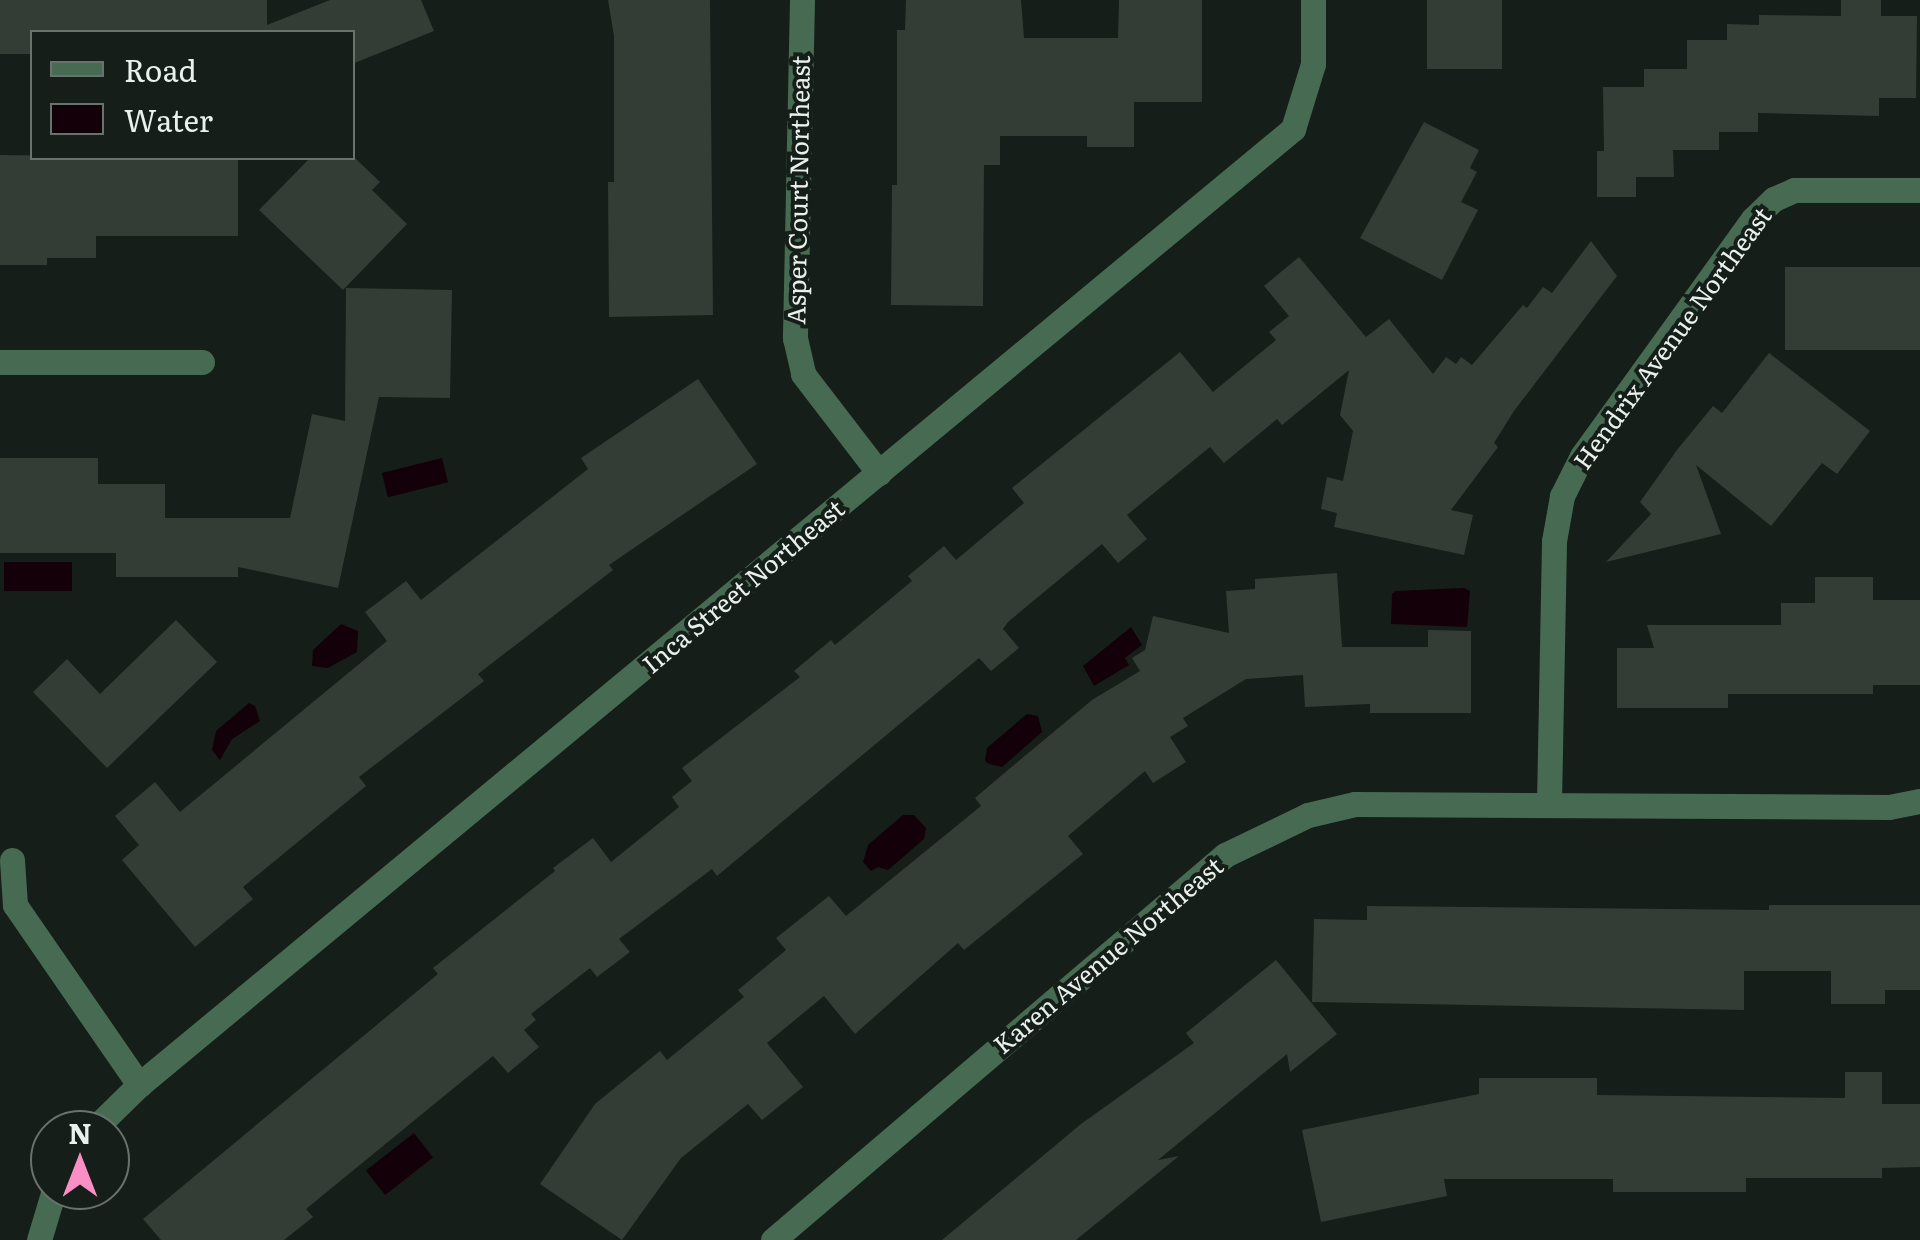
<!DOCTYPE html>
<style>
body{margin:0}
#map{position:relative;width:1920px;height:1240px;overflow:hidden;background:#151e18;font-family:Literata,serif}
div>[style]{position:absolute}
.water>*{inset:0;background:#140008;transform-origin:0 0}
.building>*{inset:0;background:#333d35;transform-origin:0 0}
.street>*{height:25px;margin:-12.5px;padding:0 12.5px;transform-origin:12.5px;border-radius:12.5px;background:#476b52}
span{translate:-50% -50%;white-space:nowrap;text-align:center;line-height:1.15;-webkit-text-stroke:8px #151e18;paint-order:stroke}
.street-label{font-size:25px;color:#eaf1ec}
.legend{position:absolute;left:30px;top:30px;width:325px;height:130px;box-sizing:border-box;background:#151e18;border:2px solid #6a726d;margin:0;padding:12px 18px;list-style:none;font-size:30px;color:#eaf1ec}
.legend li{display:flex;align-items:center;gap:20px;height:50px}
.legend b{width:50px;border:2px solid #6a726d}
.north{position:absolute;left:30px;top:1110px;width:100px;height:100px;box-sizing:border-box;background:#151e18;border:2px solid #6a726d;border-radius:50%;rotate:0deg;font-size:28px;font-weight:700;line-height:40px;text-align:center;color:#eaf1ec}
.north::after{content:'';display:block;margin:auto;width:35px;height:45px;background:#fb8fc5;clip-path:polygon(50% 0,100% 100%,50% 72%,0 100%)}
</style>
<div id="map">
<div class="water">
<div style="left:442px;top:458px;width:25px;height:62px;rotate:76deg"></div>
<div style="left:4px;top:562px;width:68px;height:29px"></div>
<div style="clip-path:polygon(1464px 588px,1470px 591px,1467px 627px,1391px 624px,1392px 594px,1396px 591px)"></div>
<div style="clip-path:polygon(341px 624px,358px 631px,357px 652px,328px 668px,312px 666px,313px 650px)"></div>
<div style="clip-path:polygon(1131px 627px,1142px 645px,1125px 658px,1129px 665px,1094px 686px,1083px 666px)"></div>
<div style="clip-path:polygon(249px 703px,255px 706px,260px 721px,232px 739px,220px 760px,212px 750px,216px 731px)"></div>
<div style="clip-path:polygon(1027px 714px,1038px 716px,1042px 732px,1002px 767px,989px 764px,985px 761px,987px 748px)"></div>
<div style="clip-path:polygon(903px 815px,914px 815px,926px 828px,924px 839px,888px 870px,878px 867px,871px 871px,863px 862px,868px 845px)"></div>
<div style="left:414px;top:1133px;width:31px;height:61px;rotate:52deg"></div>
</div>
<div class="building">
<div style="clip-path:polygon(0 0,267px 0,267px 25px,330px 0,421px 0,434px 31px,352px 64px,352px 32px,32px 32px,32px 54px,0 54px)"></div>
<div style="clip-path:polygon(608px 0,710px 0,713px 315px,609px 317px,608px 182px,614px 182px,614px 36px)"></div>
<div style="clip-path:polygon(906px 0,1021px 0,1024px 38px,1118px 38px,1119px 0,1202px 0,1202px 102px,1134px 102px,1134px 147px,1087px 147px,1087px 136px,1000px 136px,1000px 165px,984px 165px,983px 306px,891px 305px,892px 185px,897px 185px,897px 30px,905px 30px)"></div>
<div style="left:1427px;top:0;width:75px;height:69px"></div>
<div style="clip-path:polygon(1841px 0,1881px 0,1881px 16px,1917px 16px,1916px 98px,1879px 98px,1879px 116px,1758px 113px,1758px 132px,1719px 132px,1719px 150px,1673px 150px,1674px 177px,1636px 177px,1636px 197px,1597px 197px,1597px 151px,1604px 151px,1603px 87px,1644px 87px,1644px 69px,1687px 69px,1687px 40px,1727px 40px,1727px 24px,1759px 25px,1759px 15px,1841px 16px)"></div>
<div style="clip-path:polygon(1424px 122px,1479px 150px,1470px 168px,1477px 172px,1461px 202px,1478px 210px,1442px 280px,1360px 238px)"></div>
<div style="clip-path:polygon(0 155px,238px 158px,238px 236px,96px 236px,96px 258px,47px 258px,47px 265px,0 265px)"></div>
<div style="clip-path:polygon(310px 158px,355px 158px,380px 182px,372px 190px,407px 224px,343px 290px,259px 210px)"></div>
<div style="clip-path:polygon(1591px 241px,1617px 276px,1514px 411px,1494px 443px,1498px 447px,1451px 510px,1473px 515px,1464px 555px,1334px 527px,1337px 513px,1321px 509px,1327px 477px,1343px 481px,1353px 431px,1340px 415px,1349px 370px,1282px 425px,1277px 419px,1224px 463px,1210px 447px,1127px 515px,1147px 539px,1118px 563px,1102px 544px,1008px 622px,1003px 629px,1019px 648px,991px 671px,979px 658px,717px 876px,712px 869px,619px 939px,630px 952px,597px 977px,590px 968px,531px 1014px,536px 1020px,524px 1030px,539px 1047px,508px 1073px,493px 1056px,306px 1209px,313px 1217px,284px 1240px,161px 1240px,143px 1219px,438px 974px,433px 968px,555px 871px,553px 868px,593px 838px,611px 862px,679px 807px,672px 797px,692px 781px,682px 768px,800px 677px,794px 671px,831px 640px,835px 645px,912px 581px,908px 576px,944px 546px,956px 560px,1024px 503px,1012px 488px,1180px 352px,1213px 392px,1276px 340px,1269px 332px,1289px 316px,1264px 286px,1299px 257px,1366px 337px,1389px 319px,1433px 374px,1446px 357px,1456px 364px,1461px 357px,1472px 365px,1523px 305px,1527px 308px,1543px 287px,1552px 293px)"></div>
<div style="left:1785px;top:267px;width:135px;height:83px"></div>
<div style="clip-path:polygon(346px 288px,452px 290px,450px 398px,379px 397px,338px 588px,238px 567px,238px 577px,116px 577px,116px 553px,0 553px,0 458px,98px 458px,98px 484px,165px 484px,165px 518px,290px 518px,312px 414px,345px 421px)"></div>
<div style="clip-path:polygon(1769px 353px,1870px 431px,1837px 474px,1822px 463px,1771px 526px,1696px 465px,1721px 534px,1606px 562px,1651px 514px,1640px 502px,1677px 450px,1713px 406px,1722px 413px)"></div>
<div style="clip-path:polygon(698px 379px,757px 464px,609px 565px,613px 570px,478px 674px,484px 681px,359px 777px,366px 786px,243px 887px,253px 899px,195px 947px,122px 860px,139px 845px,115px 816px,155px 782px,180px 812px,387px 641px,365px 612px,406px 581px,421px 600px,588px 469px,581px 458px)"></div>
<div style="clip-path:polygon(1337px 573px,1342px 647px,1428px 647px,1428px 630px,1471px 631px,1471px 713px,1370px 713px,1370px 704px,1305px 707px,1303px 675px,1246px 679px,1183px 718px,1188px 726px,1170px 737px,1186px 762px,1153px 783px,1145px 771px,1068px 836px,1083px 854px,964px 950px,958px 943px,855px 1034px,824px 996px,767px 1043px,803px 1087px,762px 1120px,748px 1104px,681px 1158px,622px 1240px,540px 1184px,595px 1104px,660px 1051px,667px 1060px,744px 997px,738px 990px,786px 950px,776px 938px,829px 896px,846px 916px,981px 806px,975px 798px,1002px 775px,1092px 700px,1140px 671px,1132px 658px,1145px 650px,1153px 616px,1229px 633px,1226px 591px,1255px 589px,1255px 579px)"></div>
<div style="clip-path:polygon(1815px 577px,1873px 577px,1873px 600px,1920px 600px,1920px 685px,1873px 685px,1873px 694px,1728px 694px,1728px 708px,1617px 708px,1617px 648px,1654px 648px,1647px 625px,1781px 625px,1781px 603px,1815px 603px)"></div>
<div style="clip-path:polygon(176px 620px,217px 662px,107px 768px,33px 692px,67px 659px,100px 694px)"></div>
<div style="clip-path:polygon(1769px 905px,1920px 905px,1920px 990px,1885px 990px,1885px 1004px,1831px 1004px,1831px 971px,1744px 971px,1744px 1010px,1312px 1002px,1314px 919px,1367px 920px,1367px 906px,1769px 910px)"></div>
<div style="clip-path:polygon(1276px 960px,1337px 1034px,1290px 1072px,1287px 1054px,1158px 1160px,1179px 1156px,1076px 1240px,942px 1240px,1081px 1124px,1194px 1043px,1186px 1033px)"></div>
<div style="clip-path:polygon(1845px 1072px,1882px 1072px,1882px 1104px,1920px 1104px,1920px 1167px,1882px 1168px,1882px 1178px,1746px 1178px,1746px 1192px,1613px 1192px,1613px 1179px,1444px 1179px,1447px 1196px,1321px 1222px,1302px 1130px,1479px 1094px,1479px 1078px,1597px 1078px,1597px 1095px,1845px 1098px)"></div>
</div>
<div class="street">
<div style="left:802px;top:0;width:338px;rotate:91.2deg"></div>
<div style="left:795px;top:338px;width:37px;rotate:77deg"></div>
<div style="left:803px;top:374px;width:125px;rotate:52.5deg"></div>
<div style="left:0;top:362px;width:202px"></div>
<div style="left:1549px;top:803px;width:262px;rotate:-88.9deg"></div>
<div style="left:1554px;top:541px;width:46px;rotate:-79.9deg"></div>
<div style="left:1562px;top:496px;width:45px;rotate:-63.4deg"></div>
<div style="left:1582px;top:456px;width:292px;rotate:-54.2deg"></div>
<div style="left:1753px;top:219px;width:29px;rotate:-44deg"></div>
<div style="left:1774px;top:199px;width:22px;rotate:-24deg"></div>
<div style="left:1794px;top:190px;width:126px"></div>
<div style="left:12px;top:860px;width:45px;rotate:86.2deg"></div>
<div style="left:15px;top:905px;width:219px;rotate:55.4deg"></div>
<div style="left:93px;top:1130px;width:64px;rotate:-44.4deg"></div>
<div style="left:139px;top:1085px;width:1499px;rotate:-39.64deg"></div>
<div style="left:1293px;top:129px;width:68px;rotate:-72.9deg"></div>
<div style="left:1313px;top:64px;width:64px;rotate:-90deg"></div>
<div style="left:39px;top:1240px;width:52px;rotate:-73.3deg"></div>
<div style="left:773px;top:1240px;width:594px;rotate:-40.42deg"></div>
<div style="left:1225px;top:855px;width:92px;rotate:-25.7deg"></div>
<div style="left:1308px;top:815px;width:48px;rotate:-13.2deg"></div>
<div style="left:1355px;top:804px;width:534px;rotate:0.32deg"></div>
<div style="left:1889px;top:807px;width:32px;rotate:-11deg"></div>
</div>
<div class="street-label">
<span style="left:798px;top:190px;rotate:-89deg">Asper Court Northeast</span>
<span style="left:1672px;top:338px;rotate:-54deg">Hendrix Avenue Northeast</span>
<span style="left:743px;top:586px;rotate:-40deg">Inca Street Northeast</span>
<span style="left:1108px;top:955px;rotate:-40deg">Karen Avenue Northeast</span>
</div>
<ul class="legend">
<li><b style="height:12px;background:#476b52"></b>Road</li>
<li><b style="height:28px;background:#140008"></b>Water</li>
</ul>
<div class="north">N</div>
</div>
